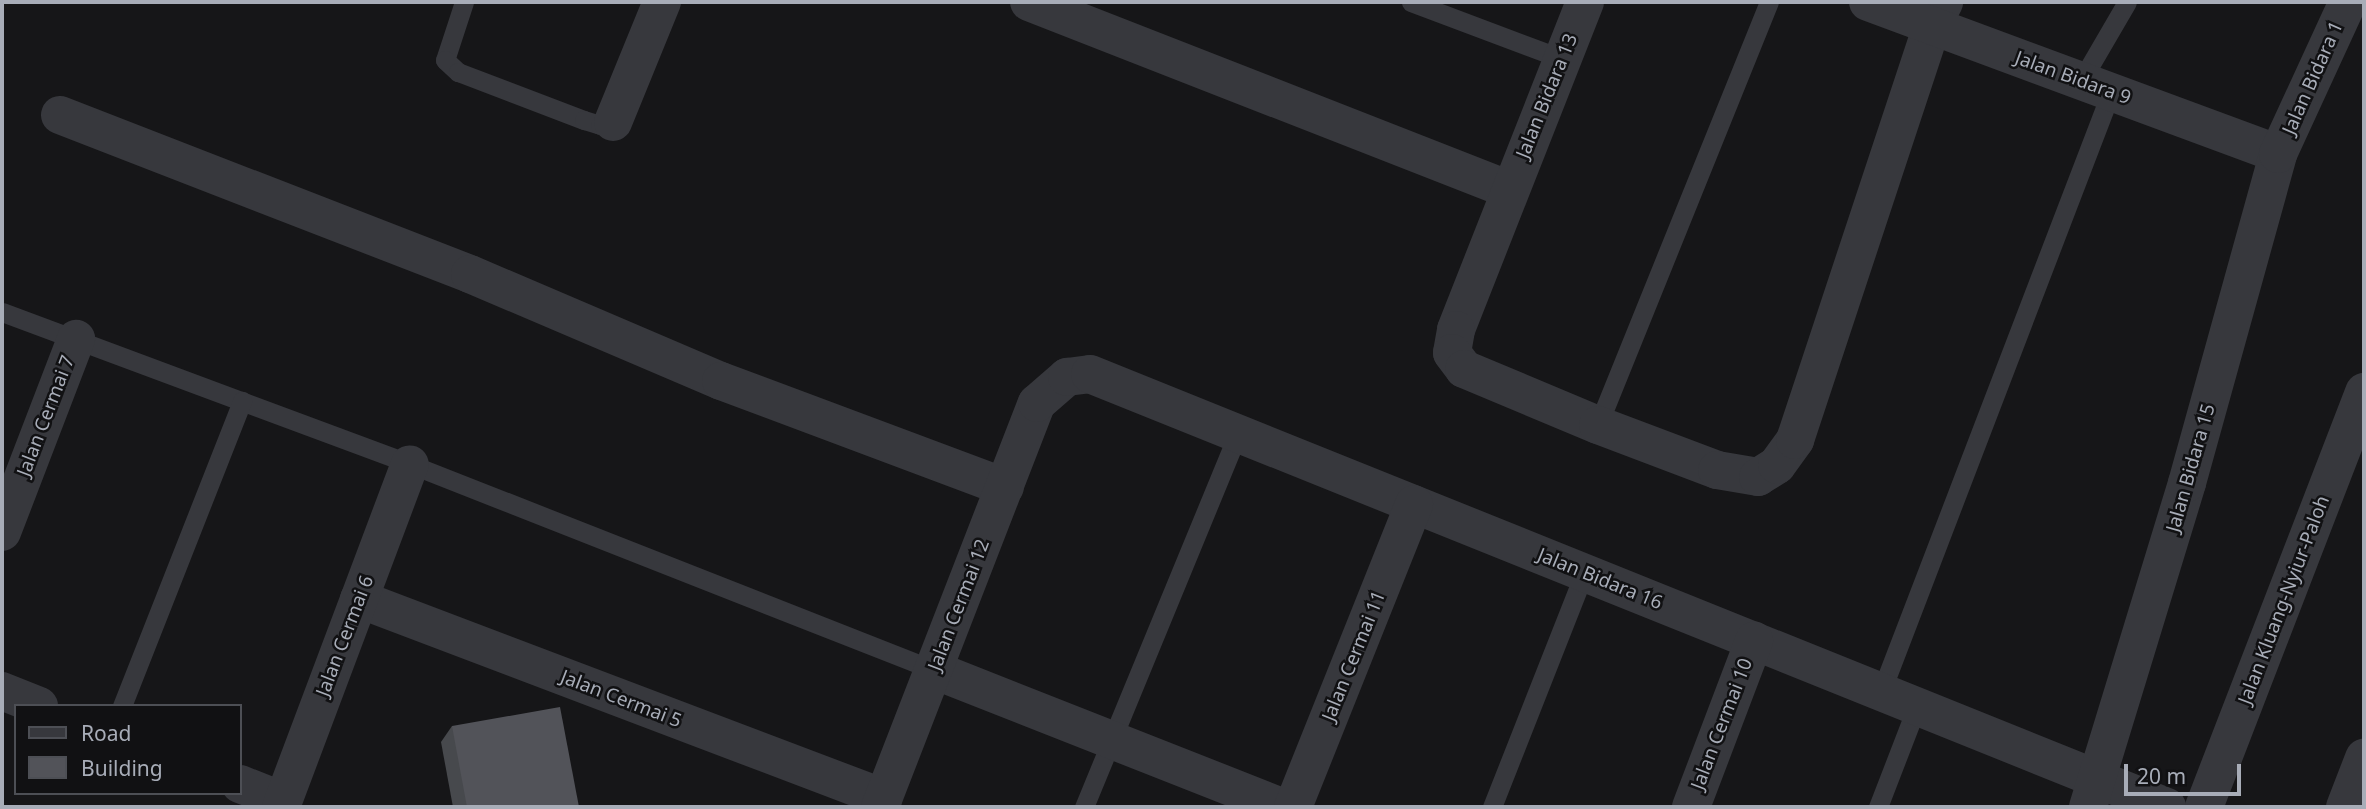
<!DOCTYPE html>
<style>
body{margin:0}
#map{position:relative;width:2366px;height:809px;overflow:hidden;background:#161618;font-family:"Noto Sans",sans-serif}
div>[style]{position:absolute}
.service>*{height:19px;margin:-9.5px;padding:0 9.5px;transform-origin:9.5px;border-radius:9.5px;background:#37383d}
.minor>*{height:38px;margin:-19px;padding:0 19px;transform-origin:19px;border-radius:19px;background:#37383d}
.tertiary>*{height:38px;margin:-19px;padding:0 19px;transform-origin:19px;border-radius:19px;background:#37383d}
.wall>*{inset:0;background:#47494d}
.building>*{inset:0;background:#525359}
span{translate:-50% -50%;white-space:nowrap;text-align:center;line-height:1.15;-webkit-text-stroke:5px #111113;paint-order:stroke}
.street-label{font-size:19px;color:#a8adb8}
.frame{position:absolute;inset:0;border:4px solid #a8adb8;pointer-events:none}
.legend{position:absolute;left:14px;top:704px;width:228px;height:91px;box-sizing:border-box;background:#111113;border:2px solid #4d4f55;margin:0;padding:9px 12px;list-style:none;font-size:21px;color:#a8adb8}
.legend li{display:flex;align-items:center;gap:14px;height:35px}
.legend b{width:35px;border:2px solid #4d4f55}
.scale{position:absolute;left:2124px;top:764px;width:117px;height:32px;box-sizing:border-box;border:4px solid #a8adb8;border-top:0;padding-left:9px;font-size:21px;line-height:24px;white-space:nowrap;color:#a8adb8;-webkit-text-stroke:5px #111113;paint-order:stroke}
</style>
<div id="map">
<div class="service">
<div style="left:464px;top:2px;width:61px;rotate:108.1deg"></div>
<div style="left:445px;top:60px;width:18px;rotate:43deg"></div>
<div style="left:458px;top:72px;width:135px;rotate:20.9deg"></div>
<div style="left:584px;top:120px;width:17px;rotate:17deg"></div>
<div style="left:600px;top:125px;width:13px;rotate:-13deg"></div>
<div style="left:1411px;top:2px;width:159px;rotate:20.6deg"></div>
<div style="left:2081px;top:81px;width:91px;rotate:-59.8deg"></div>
<div style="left:2px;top:312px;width:435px;rotate:20.4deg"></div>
<div style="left:410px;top:464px;width:563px;rotate:21.46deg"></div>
<div style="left:1598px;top:425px;width:456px;rotate:-68deg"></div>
<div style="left:1881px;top:692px;width:643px;rotate:-69.03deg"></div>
<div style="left:122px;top:706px;width:328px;rotate:-68.5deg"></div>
<div style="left:1084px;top:807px;width:404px;rotate:-67.6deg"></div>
<div style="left:1492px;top:807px;width:251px;rotate:-68.5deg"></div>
<div style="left:1878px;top:807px;width:108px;rotate:-68.9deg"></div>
</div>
<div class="minor">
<div style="left:1029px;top:2px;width:516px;rotate:21.35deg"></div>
<div style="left:1585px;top:2px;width:352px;rotate:111.5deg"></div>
<div style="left:1456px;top:330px;width:23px;rotate:100deg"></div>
<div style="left:1452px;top:353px;width:20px;rotate:53deg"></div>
<div style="left:1464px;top:369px;width:145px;rotate:22.7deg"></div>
<div style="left:1598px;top:425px;width:127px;rotate:20.7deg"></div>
<div style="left:1717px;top:470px;width:42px;rotate:9.7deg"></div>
<div style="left:1758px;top:477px;width:22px;rotate:-32deg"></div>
<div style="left:1777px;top:465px;width:31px;rotate:-54deg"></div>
<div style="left:1795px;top:440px;width:437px;rotate:-71.7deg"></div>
<div style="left:1932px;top:25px;width:26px;rotate:-62deg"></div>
<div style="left:1868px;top:2px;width:437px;rotate:20.3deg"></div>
<div style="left:60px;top:115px;width:440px;rotate:21.2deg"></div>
<div style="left:470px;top:274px;width:273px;rotate:23.1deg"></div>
<div style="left:721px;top:381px;width:303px;rotate:20.5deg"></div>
<div style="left:613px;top:122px;width:130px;rotate:-67.8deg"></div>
<div style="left:2px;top:532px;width:207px;rotate:-69deg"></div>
<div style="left:359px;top:599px;width:561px;rotate:20.76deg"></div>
<div style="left:934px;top:670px;width:374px;rotate:21.5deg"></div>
<div style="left:2px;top:691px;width:40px;rotate:22deg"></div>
<div style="left:240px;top:784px;width:46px;rotate:21.6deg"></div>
<div style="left:281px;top:807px;width:366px;rotate:-69.4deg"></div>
<div style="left:880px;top:807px;width:433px;rotate:-68.8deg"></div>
<div style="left:1037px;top:403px;width:40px;rotate:-41deg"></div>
<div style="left:1067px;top:377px;width:23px;rotate:-7deg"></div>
<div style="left:1090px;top:374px;width:1161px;rotate:21.9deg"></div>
<div style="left:1293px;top:807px;width:326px;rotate:-68.2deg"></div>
<div style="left:1691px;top:807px;width:178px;rotate:-69.2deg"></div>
<div style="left:2088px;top:807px;width:339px;rotate:-73deg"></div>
<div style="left:2187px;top:483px;width:341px;rotate:-74.5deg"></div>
<div style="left:2278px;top:154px;width:167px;rotate:-65.3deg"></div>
<div style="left:2345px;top:807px;width:53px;rotate:-68.8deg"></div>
</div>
<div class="tertiary">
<div style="left:2204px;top:807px;width:445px;rotate:-68.9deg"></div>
</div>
<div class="wall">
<div style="clip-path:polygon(452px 726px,579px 807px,453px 807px,441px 742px)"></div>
</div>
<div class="building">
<div style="clip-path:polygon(560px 707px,579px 807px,467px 807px,452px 726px)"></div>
</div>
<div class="street-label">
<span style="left:2073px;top:78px;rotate:20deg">Jalan Bidara 9</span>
<span style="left:2313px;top:78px;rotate:-66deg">Jalan Bidara 1</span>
<span style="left:1547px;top:96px;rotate:-68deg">Jalan Bidara 13</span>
<span style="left:46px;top:416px;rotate:-69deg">Jalan Cermai 7</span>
<span style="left:2191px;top:468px;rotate:-74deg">Jalan Bidara 15</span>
<span style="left:1600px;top:579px;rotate:22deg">Jalan Bidara 16</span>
<span style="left:2284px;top:600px;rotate:-69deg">Jalan Kluang-Nyiur-Paloh</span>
<span style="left:959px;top:605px;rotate:-69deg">Jalan Cermai 12</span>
<span style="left:345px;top:636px;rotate:-69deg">Jalan Cermai 6</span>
<span style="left:1354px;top:656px;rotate:-68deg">Jalan Cermai 11</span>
<span style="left:621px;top:699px;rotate:21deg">Jalan Cermai 5</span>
<span style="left:1722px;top:724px;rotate:-69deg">Jalan Cermai 10</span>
</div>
<div class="frame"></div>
<ul class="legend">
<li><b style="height:9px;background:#37383d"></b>Road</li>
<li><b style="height:19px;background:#525359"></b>Building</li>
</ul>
<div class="scale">20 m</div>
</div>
